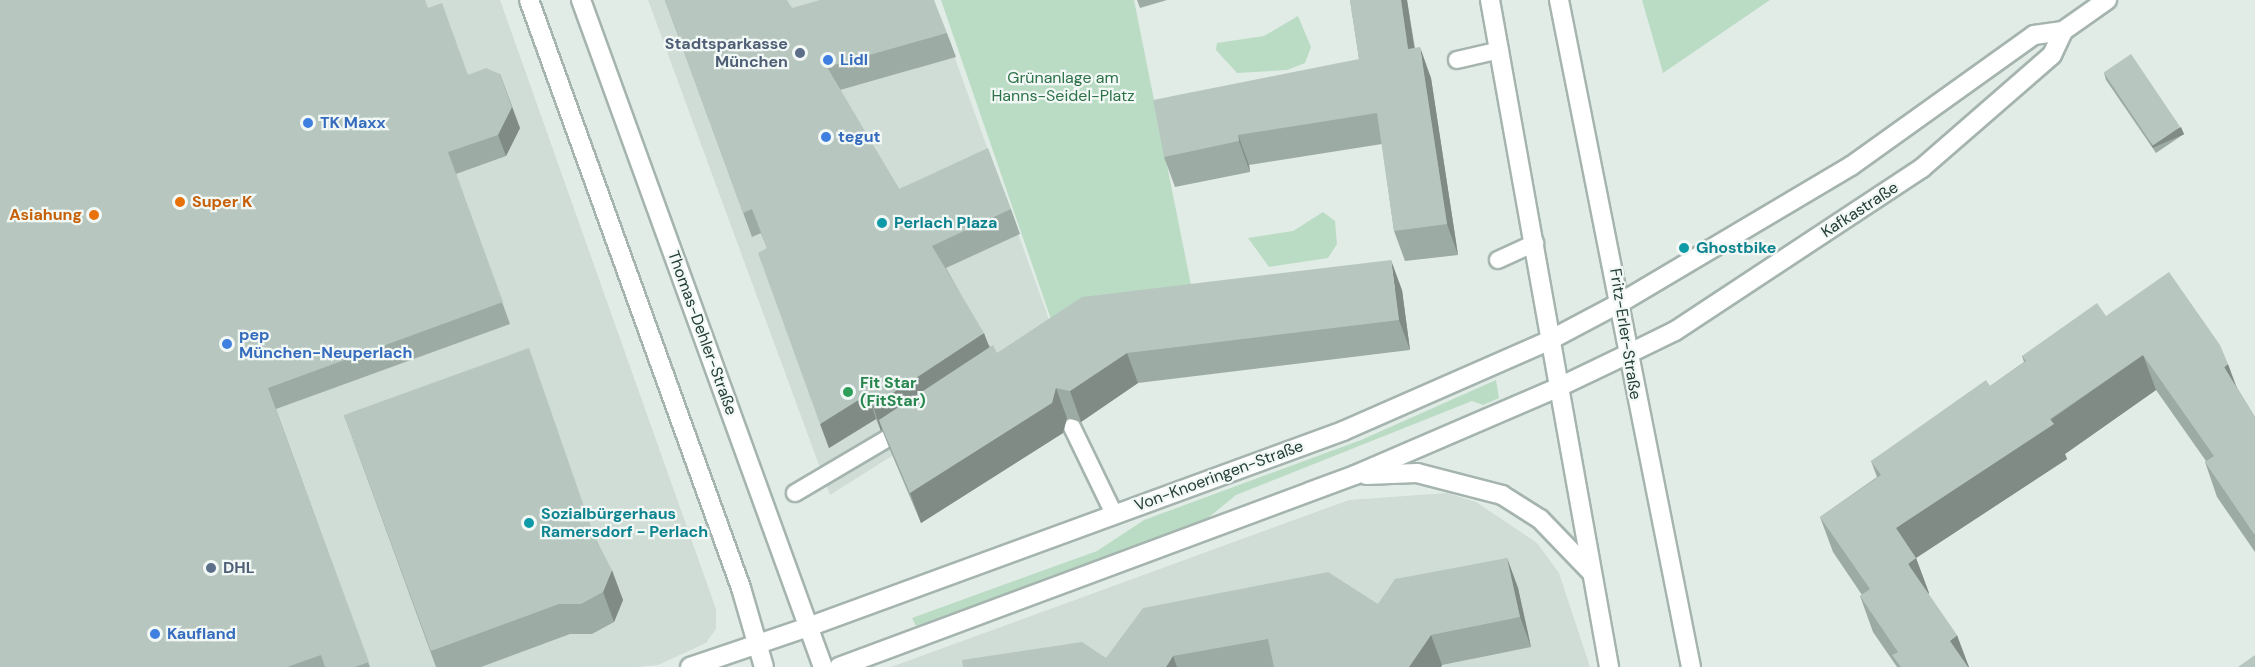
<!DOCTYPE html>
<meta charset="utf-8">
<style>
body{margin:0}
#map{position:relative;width:2255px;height:667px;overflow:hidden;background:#e2ece7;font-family:"DM Sans",sans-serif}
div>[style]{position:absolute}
.built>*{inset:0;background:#d0dcd6}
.green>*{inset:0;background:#bbdcc4}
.roads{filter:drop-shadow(2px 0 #a5b4ae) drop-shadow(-2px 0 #a5b4ae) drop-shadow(0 2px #a5b4ae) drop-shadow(0 -2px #a5b4ae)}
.service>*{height:16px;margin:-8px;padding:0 8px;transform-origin:8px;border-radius:8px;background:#fff}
.minor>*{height:18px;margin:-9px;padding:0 9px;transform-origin:9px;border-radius:9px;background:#fff}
.tertiary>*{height:18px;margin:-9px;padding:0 9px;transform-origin:9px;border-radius:9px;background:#fff}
.secondary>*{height:18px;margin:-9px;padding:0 9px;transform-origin:9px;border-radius:9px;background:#fff}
.wall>*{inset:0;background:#9daba5}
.shaded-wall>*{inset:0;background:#808b86;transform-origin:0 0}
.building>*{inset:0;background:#b7c7c0;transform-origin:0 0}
.dots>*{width:16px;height:16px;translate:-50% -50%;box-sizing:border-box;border:3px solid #f2f8f5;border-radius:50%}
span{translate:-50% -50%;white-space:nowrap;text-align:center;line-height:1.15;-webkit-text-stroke:4.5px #f2f8f5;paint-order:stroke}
.service-label{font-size:16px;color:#4e5e75;font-weight:700}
.right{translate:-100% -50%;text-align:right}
.left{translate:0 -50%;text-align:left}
.shop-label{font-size:16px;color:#366cbe;font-weight:700}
.park-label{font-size:16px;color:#2d7248}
.food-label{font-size:16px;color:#c56008;font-weight:700}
.street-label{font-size:16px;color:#223c36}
.culture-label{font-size:16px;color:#0d838f;font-weight:700}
.leisure-label{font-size:16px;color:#27864d;font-weight:700}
</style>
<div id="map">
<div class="built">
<div style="clip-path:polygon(0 0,500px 0,716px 609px,716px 629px,706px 643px,658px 665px,637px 667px,0 667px)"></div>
<div style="clip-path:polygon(648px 0,934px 0,1060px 350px,830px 495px)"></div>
<div style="clip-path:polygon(1447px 493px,1476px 502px,1537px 543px,1559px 573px,1590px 667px,891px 667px,1349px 500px)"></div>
</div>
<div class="green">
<div style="clip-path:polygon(941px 0,1134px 0,1192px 290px,1053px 325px)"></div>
<div style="clip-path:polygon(1642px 0,1770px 0,1663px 73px)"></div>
<div style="clip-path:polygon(1298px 16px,1311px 47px,1305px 63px,1287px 70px,1237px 73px,1216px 50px,1217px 43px,1264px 36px)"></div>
<div style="clip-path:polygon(1323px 212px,1335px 221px,1337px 244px,1328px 258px,1269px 267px,1248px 238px,1293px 231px)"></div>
<div style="clip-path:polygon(1496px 380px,1499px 398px,1483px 405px,1472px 401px,1236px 495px,1203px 522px,916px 626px,912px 618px,1097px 551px,1144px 520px,1361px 440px)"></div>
</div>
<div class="roads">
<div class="service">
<div style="left:1457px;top:60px;width:44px;rotate:-13.1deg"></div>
<div style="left:1498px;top:260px;width:41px;rotate:-24.7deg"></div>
<div style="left:1072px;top:427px;width:97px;rotate:64.2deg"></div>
<div style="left:795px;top:493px;width:128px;rotate:-30.6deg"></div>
</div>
<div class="minor">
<div style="left:1620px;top:303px;width:269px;rotate:-30.7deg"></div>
<div style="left:1851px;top:166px;width:225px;rotate:-35.6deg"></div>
<div style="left:2034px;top:35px;width:29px;rotate:-8deg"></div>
<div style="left:2063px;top:31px;width:54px;rotate:-35.2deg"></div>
<div style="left:1628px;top:354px;width:52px;rotate:-26.1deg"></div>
<div style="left:1675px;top:331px;width:296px;rotate:-33.4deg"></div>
<div style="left:1922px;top:168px;width:172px;rotate:-41deg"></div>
<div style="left:2052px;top:55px;width:26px;rotate:-65deg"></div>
<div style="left:690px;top:667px;width:125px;rotate:-18.7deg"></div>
</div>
<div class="tertiary">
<div style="left:1366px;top:475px;width:51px;rotate:-2.2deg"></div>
<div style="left:1417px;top:473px;width:88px;rotate:14.5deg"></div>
<div style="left:1502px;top:495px;width:45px;rotate:32.3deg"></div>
<div style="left:1540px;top:519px;width:72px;rotate:46.1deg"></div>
<div style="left:808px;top:627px;width:570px;rotate:-20.12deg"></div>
<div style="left:1343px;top:431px;width:226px;rotate:-23.7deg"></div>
<div style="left:839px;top:667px;width:551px;rotate:-20.41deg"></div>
<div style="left:1355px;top:475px;width:220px;rotate:-23.3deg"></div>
</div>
<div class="secondary">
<div style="left:529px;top:0;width:625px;rotate:70.17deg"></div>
<div style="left:741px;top:588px;width:82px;rotate:73.8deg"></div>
<div style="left:581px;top:0;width:710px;rotate:70.06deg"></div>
<div style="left:1490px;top:0;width:678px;rotate:79.88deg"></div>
<div style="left:1559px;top:0;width:680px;rotate:78.81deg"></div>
<div style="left:1550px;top:340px;width:79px;rotate:-27.9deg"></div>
<div style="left:1557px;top:388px;width:79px;rotate:-25.6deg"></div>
</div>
</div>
<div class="wall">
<div style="clip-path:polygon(665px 0,792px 8px,947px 33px,956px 57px,840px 90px,899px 189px,1011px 209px,1020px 234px,946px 268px,990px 347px,997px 353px,1402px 290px,1410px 350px,1138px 383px,1081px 422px,1067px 418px,1063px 433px,921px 523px,890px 450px,882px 430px,881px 431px,876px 419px,829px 448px,767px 248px,761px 233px,752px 237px)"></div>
<div style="clip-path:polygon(1137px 0,1167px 0,1140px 8px)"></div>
<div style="clip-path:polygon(1350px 0,1407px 0,1415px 48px,1431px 78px,1458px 255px,1405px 261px,1394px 231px,1382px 144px,1249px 165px,1250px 172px,1175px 187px,1164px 157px,1359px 59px)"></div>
<div style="clip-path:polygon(428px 8px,468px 75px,520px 128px,506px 156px,456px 174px,510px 324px,276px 409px,370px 667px,0 667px)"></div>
<div style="clip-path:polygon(2104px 73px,2184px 134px,2156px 153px,2106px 80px)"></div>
<div style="clip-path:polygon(2106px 316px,2236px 386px,2255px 417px,2255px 552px,2217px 497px,2205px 462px,2206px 461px,2156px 390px,2065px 454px,2067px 459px,1916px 558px,1929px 593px,1928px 593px,1969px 667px,1897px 667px,1873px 632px,1860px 596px,1862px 595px,1833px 552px,1820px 517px,1877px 477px,1871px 461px,1990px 386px,2024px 362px,2022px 356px)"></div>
<div style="clip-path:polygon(344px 415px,597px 541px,623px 600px,614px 622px,592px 634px,570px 634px,481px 667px,436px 667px)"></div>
<div style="clip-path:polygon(1507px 558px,1518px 588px,1531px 647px,1442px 665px,1441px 667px,963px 667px,1106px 658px,1378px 604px)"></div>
</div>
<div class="shaded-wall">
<div style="clip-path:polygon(1401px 0,1407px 0,1419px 80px,1408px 49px)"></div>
<div style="clip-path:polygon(1420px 47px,1431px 78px,1458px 255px,1447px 224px)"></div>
<div style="clip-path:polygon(500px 74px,520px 128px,506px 156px,498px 135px)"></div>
<div style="left:2181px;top:127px;width:8px;height:34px;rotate:67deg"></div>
<div style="clip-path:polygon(1238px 135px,1249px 165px,1250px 172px,1239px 141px)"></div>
<div style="clip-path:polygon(1391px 260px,1402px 290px,1410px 350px,1399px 320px)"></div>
<div style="clip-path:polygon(984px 333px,993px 357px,879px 420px,882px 430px,881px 431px,873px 406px)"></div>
<div style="clip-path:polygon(1127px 353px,1138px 383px,1081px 422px,1070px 391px)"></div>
<div style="clip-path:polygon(2143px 355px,2156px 390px,2065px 454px,2067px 459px,1916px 558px,1929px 593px,1921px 599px,1896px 528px)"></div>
<div style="clip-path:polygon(2228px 364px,2241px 399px,2224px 367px)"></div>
<div style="clip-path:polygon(1056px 388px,1067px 418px,1063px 433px,921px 523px,910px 493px)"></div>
<div style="clip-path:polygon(868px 394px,876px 419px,829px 448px,820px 424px)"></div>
<div style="clip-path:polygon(1507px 558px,1518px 588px,1531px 647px,1520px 617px)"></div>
<div style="clip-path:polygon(612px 570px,623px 600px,614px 622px,603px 592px)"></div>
<div style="clip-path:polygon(1431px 635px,1442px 665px,1441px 667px,1409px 667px)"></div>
<div style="clip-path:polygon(1957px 635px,1969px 667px,1959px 667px,1950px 641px)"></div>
<div style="clip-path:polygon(1173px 656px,1177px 667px,1166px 667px)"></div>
</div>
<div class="building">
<div style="clip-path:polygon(0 0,425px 0,428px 8px,442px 3px,468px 75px,486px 68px,500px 74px,512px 107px,498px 135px,448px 152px,503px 302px,268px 388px,369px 662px,355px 667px,325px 667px,321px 655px,287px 667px,0 667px)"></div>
<div style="clip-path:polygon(665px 0,787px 0,792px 8px,820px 0,934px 0,947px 33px,827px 67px,899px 189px,988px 148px,1011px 209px,932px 246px,984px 333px,873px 406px,868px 394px,820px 424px,758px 253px,767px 248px,752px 209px,743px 213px)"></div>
<div style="clip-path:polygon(1350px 0,1401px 0,1408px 49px,1420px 47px,1447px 224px,1394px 231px,1377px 113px,1238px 135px,1239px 141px,1164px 157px,1153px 100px,1359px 59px)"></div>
<div style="left:2131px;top:54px;width:88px;height:33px;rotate:56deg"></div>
<div style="clip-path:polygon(1391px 260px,1399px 320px,1127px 353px,1070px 391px,1056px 388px,1052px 403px,910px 493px,879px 420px,993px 345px,997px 353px,1082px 297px)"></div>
<div style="clip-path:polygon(2169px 272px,2220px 345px,2228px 364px,2224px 367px,2255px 417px,2255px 534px,2254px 534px,2205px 462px,2214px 456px,2143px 355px,2050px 419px,2054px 424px,1896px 528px,1916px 558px,1908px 564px,1957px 635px,1950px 641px,1968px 667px,1901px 667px,1892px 655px,1898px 652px,1860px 596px,1870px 589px,1820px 517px,1881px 475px,1871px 461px,1986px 380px,1990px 386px,2026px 361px,2022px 356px,2097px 303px,2106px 316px)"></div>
<div style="clip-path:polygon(529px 348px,595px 538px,612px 570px,603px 592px,581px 604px,559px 604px,431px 651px,344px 415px)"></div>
<div style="clip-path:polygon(1507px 558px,1520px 617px,1431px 635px,1409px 667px,1274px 667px,1268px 639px,1173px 656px,1166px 667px,963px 667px,962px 660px,1082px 642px,1106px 658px,1143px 608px,1328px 572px,1378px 604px,1395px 579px)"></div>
<div style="clip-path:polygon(2255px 655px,2255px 667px,2238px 667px)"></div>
</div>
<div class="dots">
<div style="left:800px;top:53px;background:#5c6f8a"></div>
<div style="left:828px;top:60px;background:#3f7fe0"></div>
<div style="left:308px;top:123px;background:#3f7fe0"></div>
<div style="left:826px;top:137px;background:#3f7fe0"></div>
<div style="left:180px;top:202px;background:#e8710a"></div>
<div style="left:94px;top:215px;background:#e8710a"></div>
<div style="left:882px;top:223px;background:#0f9aa8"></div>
<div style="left:1684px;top:248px;background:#0f9aa8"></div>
<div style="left:227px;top:344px;background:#3f7fe0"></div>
<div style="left:848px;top:392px;background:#2e9e5b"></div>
<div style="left:529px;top:523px;background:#0f9aa8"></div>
<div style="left:211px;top:568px;background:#5c6f8a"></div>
<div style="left:155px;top:634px;background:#3f7fe0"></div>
</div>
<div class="service-label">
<span class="right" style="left:788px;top:53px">Stadtsparkasse<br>München</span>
<span class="left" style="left:223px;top:568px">DHL</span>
</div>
<div class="shop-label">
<span class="left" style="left:840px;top:60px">Lidl</span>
<span class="left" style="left:320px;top:123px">TK Maxx</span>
<span class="left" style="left:838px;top:137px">tegut</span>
<span class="left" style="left:239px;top:344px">pep<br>München-Neuperlach</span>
<span class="left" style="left:167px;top:634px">Kaufland</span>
</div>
<div class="park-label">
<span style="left:1063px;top:87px">Grünanlage am<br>Hanns-Seidel-Platz</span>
</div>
<div class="food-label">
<span class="left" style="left:192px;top:202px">Super K</span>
<span class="right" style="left:82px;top:215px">Asiahung</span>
</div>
<div class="street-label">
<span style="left:1860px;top:210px;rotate:-33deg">Kafkastraße</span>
<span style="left:702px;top:333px;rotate:70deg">Thomas-Dehler-Straße</span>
<span style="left:1625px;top:334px;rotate:81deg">Fritz-Erler-Straße</span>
<span style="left:1219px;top:476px;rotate:-20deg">Von-Knoeringen-Straße</span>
</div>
<div class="culture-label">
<span class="left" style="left:894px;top:223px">Perlach Plaza</span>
<span class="left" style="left:1696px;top:248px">Ghostbike</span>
<span class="left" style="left:541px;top:523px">Sozialbürgerhaus<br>Ramersdorf - Perlach</span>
</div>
<div class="leisure-label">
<span class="left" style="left:860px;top:392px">Fit Star<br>(FitStar)</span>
</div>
</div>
